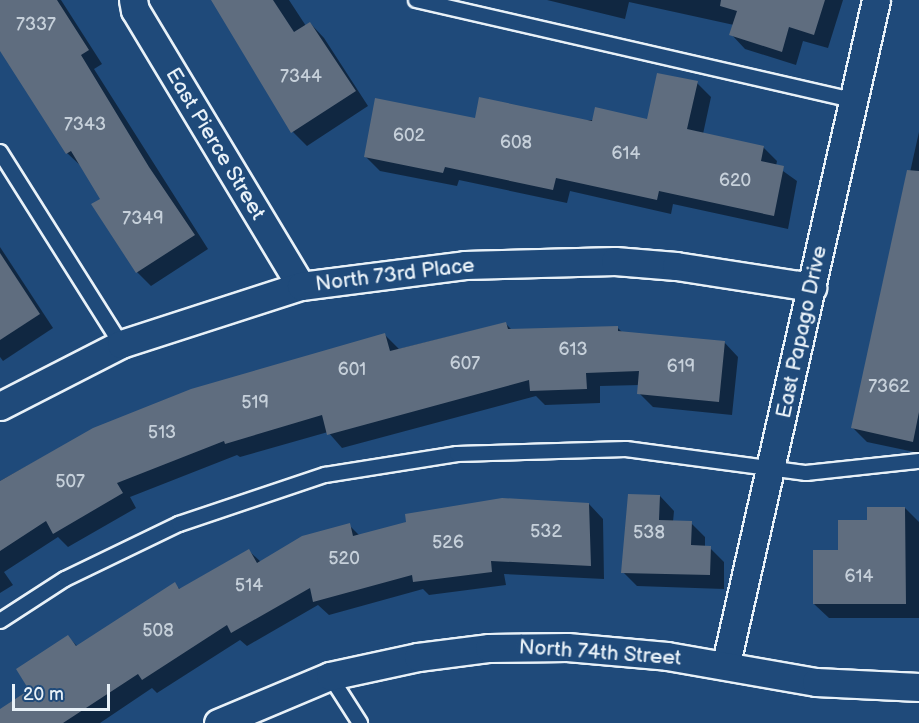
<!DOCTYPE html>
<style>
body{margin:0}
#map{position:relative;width:919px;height:723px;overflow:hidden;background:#1f4a7a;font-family:"Balsamiq Sans",sans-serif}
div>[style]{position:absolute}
.shadow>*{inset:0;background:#0007}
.building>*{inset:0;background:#5f6d7f}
.roads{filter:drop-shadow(2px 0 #e8f1f8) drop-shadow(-2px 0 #e8f1f8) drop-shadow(0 2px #e8f1f8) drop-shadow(0 -2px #e8f1f8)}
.lane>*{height:14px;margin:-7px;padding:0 7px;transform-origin:7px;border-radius:7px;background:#1f4a7a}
.street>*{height:27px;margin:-13.5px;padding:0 13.5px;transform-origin:13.5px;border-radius:13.5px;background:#1f4a7a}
span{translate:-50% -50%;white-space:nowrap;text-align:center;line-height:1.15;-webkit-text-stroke:6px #1f4a7a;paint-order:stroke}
.number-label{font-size:18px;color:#c6d0da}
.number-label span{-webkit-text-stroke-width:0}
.street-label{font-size:21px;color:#e8f1f8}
.scale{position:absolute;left:12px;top:684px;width:98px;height:27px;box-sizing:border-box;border:3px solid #e8f1f8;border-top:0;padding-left:8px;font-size:18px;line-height:21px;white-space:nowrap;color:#e8f1f8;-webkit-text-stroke:4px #1f4a7a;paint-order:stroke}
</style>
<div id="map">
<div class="shadow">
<div style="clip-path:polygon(0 0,61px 0,102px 64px,94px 69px,208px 249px,151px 286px,137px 272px,102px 199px,82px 167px,67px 153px,0 48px)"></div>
<div style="clip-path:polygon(212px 0,289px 0,306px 26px,310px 23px,324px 38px,368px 106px,307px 146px,293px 132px)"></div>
<div style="clip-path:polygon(547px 0,843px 0,828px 48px,803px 41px,796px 65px,745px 49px,731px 34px,734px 25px,629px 2px,625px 19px)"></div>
<div style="clip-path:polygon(697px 83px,711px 97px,703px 134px,763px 147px,777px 161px,776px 166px,797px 181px,788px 229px,673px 204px,671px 214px,570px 191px,567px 203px,459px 180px,457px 186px,380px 171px,365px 156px,476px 120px,648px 120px)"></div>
<div style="clip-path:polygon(919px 132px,919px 453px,867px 442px,853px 428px)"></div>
<div style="clip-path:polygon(0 247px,53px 328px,3px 361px,0 357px)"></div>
<div style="clip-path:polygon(505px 323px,513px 331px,617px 327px,623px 333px,724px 342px,738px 357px,732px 415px,653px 407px,639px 393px,640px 385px,600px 386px,600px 403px,545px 405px,536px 396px,342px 448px,328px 432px,240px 457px,237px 455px,130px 497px,136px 508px,68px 547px,58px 537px,4px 572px,13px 585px,0 593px,0 481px,94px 429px,192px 391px,385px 335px,399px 349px)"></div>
<div style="clip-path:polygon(660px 496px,674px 511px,673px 522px,691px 523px,705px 537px,705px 547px,710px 548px,724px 562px,724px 589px,637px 586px,623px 572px)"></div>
<div style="clip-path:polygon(589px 504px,603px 519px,604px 579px,504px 574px,506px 585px,429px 595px,423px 589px,329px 615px,318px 605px,247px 646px,240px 640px,157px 693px,152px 688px,100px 723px,0 723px,0 710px,31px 690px,68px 637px,78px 647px,174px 584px,181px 590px,249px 551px,261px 562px,349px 525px,360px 536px)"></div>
<div style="clip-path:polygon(905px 508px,919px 522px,919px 618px,829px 618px,814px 604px,840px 552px,868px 521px)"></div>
</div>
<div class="building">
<div style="clip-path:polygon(0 0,57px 0,89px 50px,81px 55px,149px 167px,195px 235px,136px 273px,91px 204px,100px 199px,71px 151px,66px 154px,0 51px)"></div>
<div style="clip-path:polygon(211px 0,273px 0,294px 32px,310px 22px,356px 91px,291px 133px)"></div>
<div style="clip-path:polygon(721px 0,825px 0,814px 35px,789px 27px,782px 52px,729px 35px,737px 11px,720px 6px)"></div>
<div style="clip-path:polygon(657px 73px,698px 81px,687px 129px,764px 146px,761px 161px,784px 166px,774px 216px,659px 191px,657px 200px,556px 178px,553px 190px,445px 167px,443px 173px,364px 157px,375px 98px,475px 118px,479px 97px,592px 121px,595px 107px,647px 119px)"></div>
<div style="clip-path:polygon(907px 170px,919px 171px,919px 412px,913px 442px,851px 428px)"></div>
<div style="clip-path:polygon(0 253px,40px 314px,0 340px)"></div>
<div style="clip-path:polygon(506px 322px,508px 329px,618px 326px,618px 331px,725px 341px,719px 402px,637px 394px,639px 371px,586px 373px,587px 389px,530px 391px,529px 380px,327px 435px,322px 415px,225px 444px,224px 441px,117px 483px,123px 493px,53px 534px,46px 521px,0 551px,0 481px,93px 428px,191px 389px,385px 333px,390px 351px)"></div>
<div style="clip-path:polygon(628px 494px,660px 495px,659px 520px,692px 521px,691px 545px,711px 546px,710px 575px,621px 573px)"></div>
<div style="clip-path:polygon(502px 498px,589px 503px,591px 566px,491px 561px,492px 572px,413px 582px,412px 575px,313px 602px,310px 588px,231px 633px,227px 625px,142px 680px,138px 674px,63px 723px,0 723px,0 709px,29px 690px,16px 669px,68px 635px,76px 646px,175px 582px,179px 589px,249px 549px,257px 563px,302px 536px,350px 523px,353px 536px,406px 522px,405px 514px)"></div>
<div style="clip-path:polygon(867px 507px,905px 507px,906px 604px,813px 604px,813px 550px,838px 550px,838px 520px,867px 520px)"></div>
</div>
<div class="roads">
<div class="lane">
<div style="left:416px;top:0;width:448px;rotate:12.9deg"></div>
<div style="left:0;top:152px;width:227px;rotate:57.8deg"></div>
<div style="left:0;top:621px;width:77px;rotate:-32.9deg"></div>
<div style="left:65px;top:579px;width:127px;rotate:-25.8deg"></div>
<div style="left:179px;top:524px;width:154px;rotate:-18.6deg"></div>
<div style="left:325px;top:475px;width:134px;rotate:-9deg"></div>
<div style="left:457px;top:454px;width:169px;rotate:-1.7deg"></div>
<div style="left:626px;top:449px;width:182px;rotate:7.6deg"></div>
<div style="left:806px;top:473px;width:114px;rotate:-6.1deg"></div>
<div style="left:330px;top:676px;width:56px;rotate:57.4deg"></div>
</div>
<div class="street">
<div style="left:133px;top:0;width:10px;rotate:79deg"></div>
<div style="left:135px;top:10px;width:322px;rotate:59deg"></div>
<div style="left:0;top:406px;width:136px;rotate:-27.1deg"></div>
<div style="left:121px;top:344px;width:189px;rotate:-17.9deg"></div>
<div style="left:301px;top:286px;width:165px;rotate:-7.3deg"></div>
<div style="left:465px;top:265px;width:150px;rotate:-1.5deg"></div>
<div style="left:615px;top:261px;width:61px;rotate:4.7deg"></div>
<div style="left:676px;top:266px;width:138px;rotate:8.8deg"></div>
<div style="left:726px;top:663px;width:680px;rotate:-77.25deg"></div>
<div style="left:218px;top:723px;width:121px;rotate:-22.8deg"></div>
<div style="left:330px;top:676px;width:90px;rotate:-12.2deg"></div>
<div style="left:418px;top:657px;width:72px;rotate:-7.2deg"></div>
<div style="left:489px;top:648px;width:78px;rotate:-0.7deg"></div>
<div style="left:567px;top:647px;width:100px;rotate:5.1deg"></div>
<div style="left:667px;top:656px;width:151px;rotate:9.9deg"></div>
<div style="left:816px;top:682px;width:103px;rotate:2.8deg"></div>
</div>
</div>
<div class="number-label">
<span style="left:36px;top:25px">7337</span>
<span style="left:301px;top:77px">7344</span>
<span style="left:85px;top:125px">7343</span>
<span style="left:409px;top:136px">602</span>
<span style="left:516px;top:143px">608</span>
<span style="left:626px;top:154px">614</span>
<span style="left:735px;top:181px">620</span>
<span style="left:143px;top:219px">7349</span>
<span style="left:573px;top:350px">613</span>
<span style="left:465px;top:364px">607</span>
<span style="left:681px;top:367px">619</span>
<span style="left:352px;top:370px">601</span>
<span style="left:889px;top:387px">7362</span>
<span style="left:255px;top:403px">519</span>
<span style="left:162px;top:433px">513</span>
<span style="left:70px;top:482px">507</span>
<span style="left:546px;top:532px">532</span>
<span style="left:649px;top:533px">538</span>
<span style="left:448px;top:543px">526</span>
<span style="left:344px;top:559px">520</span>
<span style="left:859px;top:577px">614</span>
<span style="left:249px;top:586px">514</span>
<span style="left:158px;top:631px">508</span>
</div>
<div class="street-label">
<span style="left:215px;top:144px;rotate:59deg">East Pierce Street</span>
<span style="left:395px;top:275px;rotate:-7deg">North 73rd Place</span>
<span style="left:802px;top:332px;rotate:-78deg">East Papago Drive</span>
<span style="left:600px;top:653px;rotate:4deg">North 74th Street</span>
</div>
<div class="scale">20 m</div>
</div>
